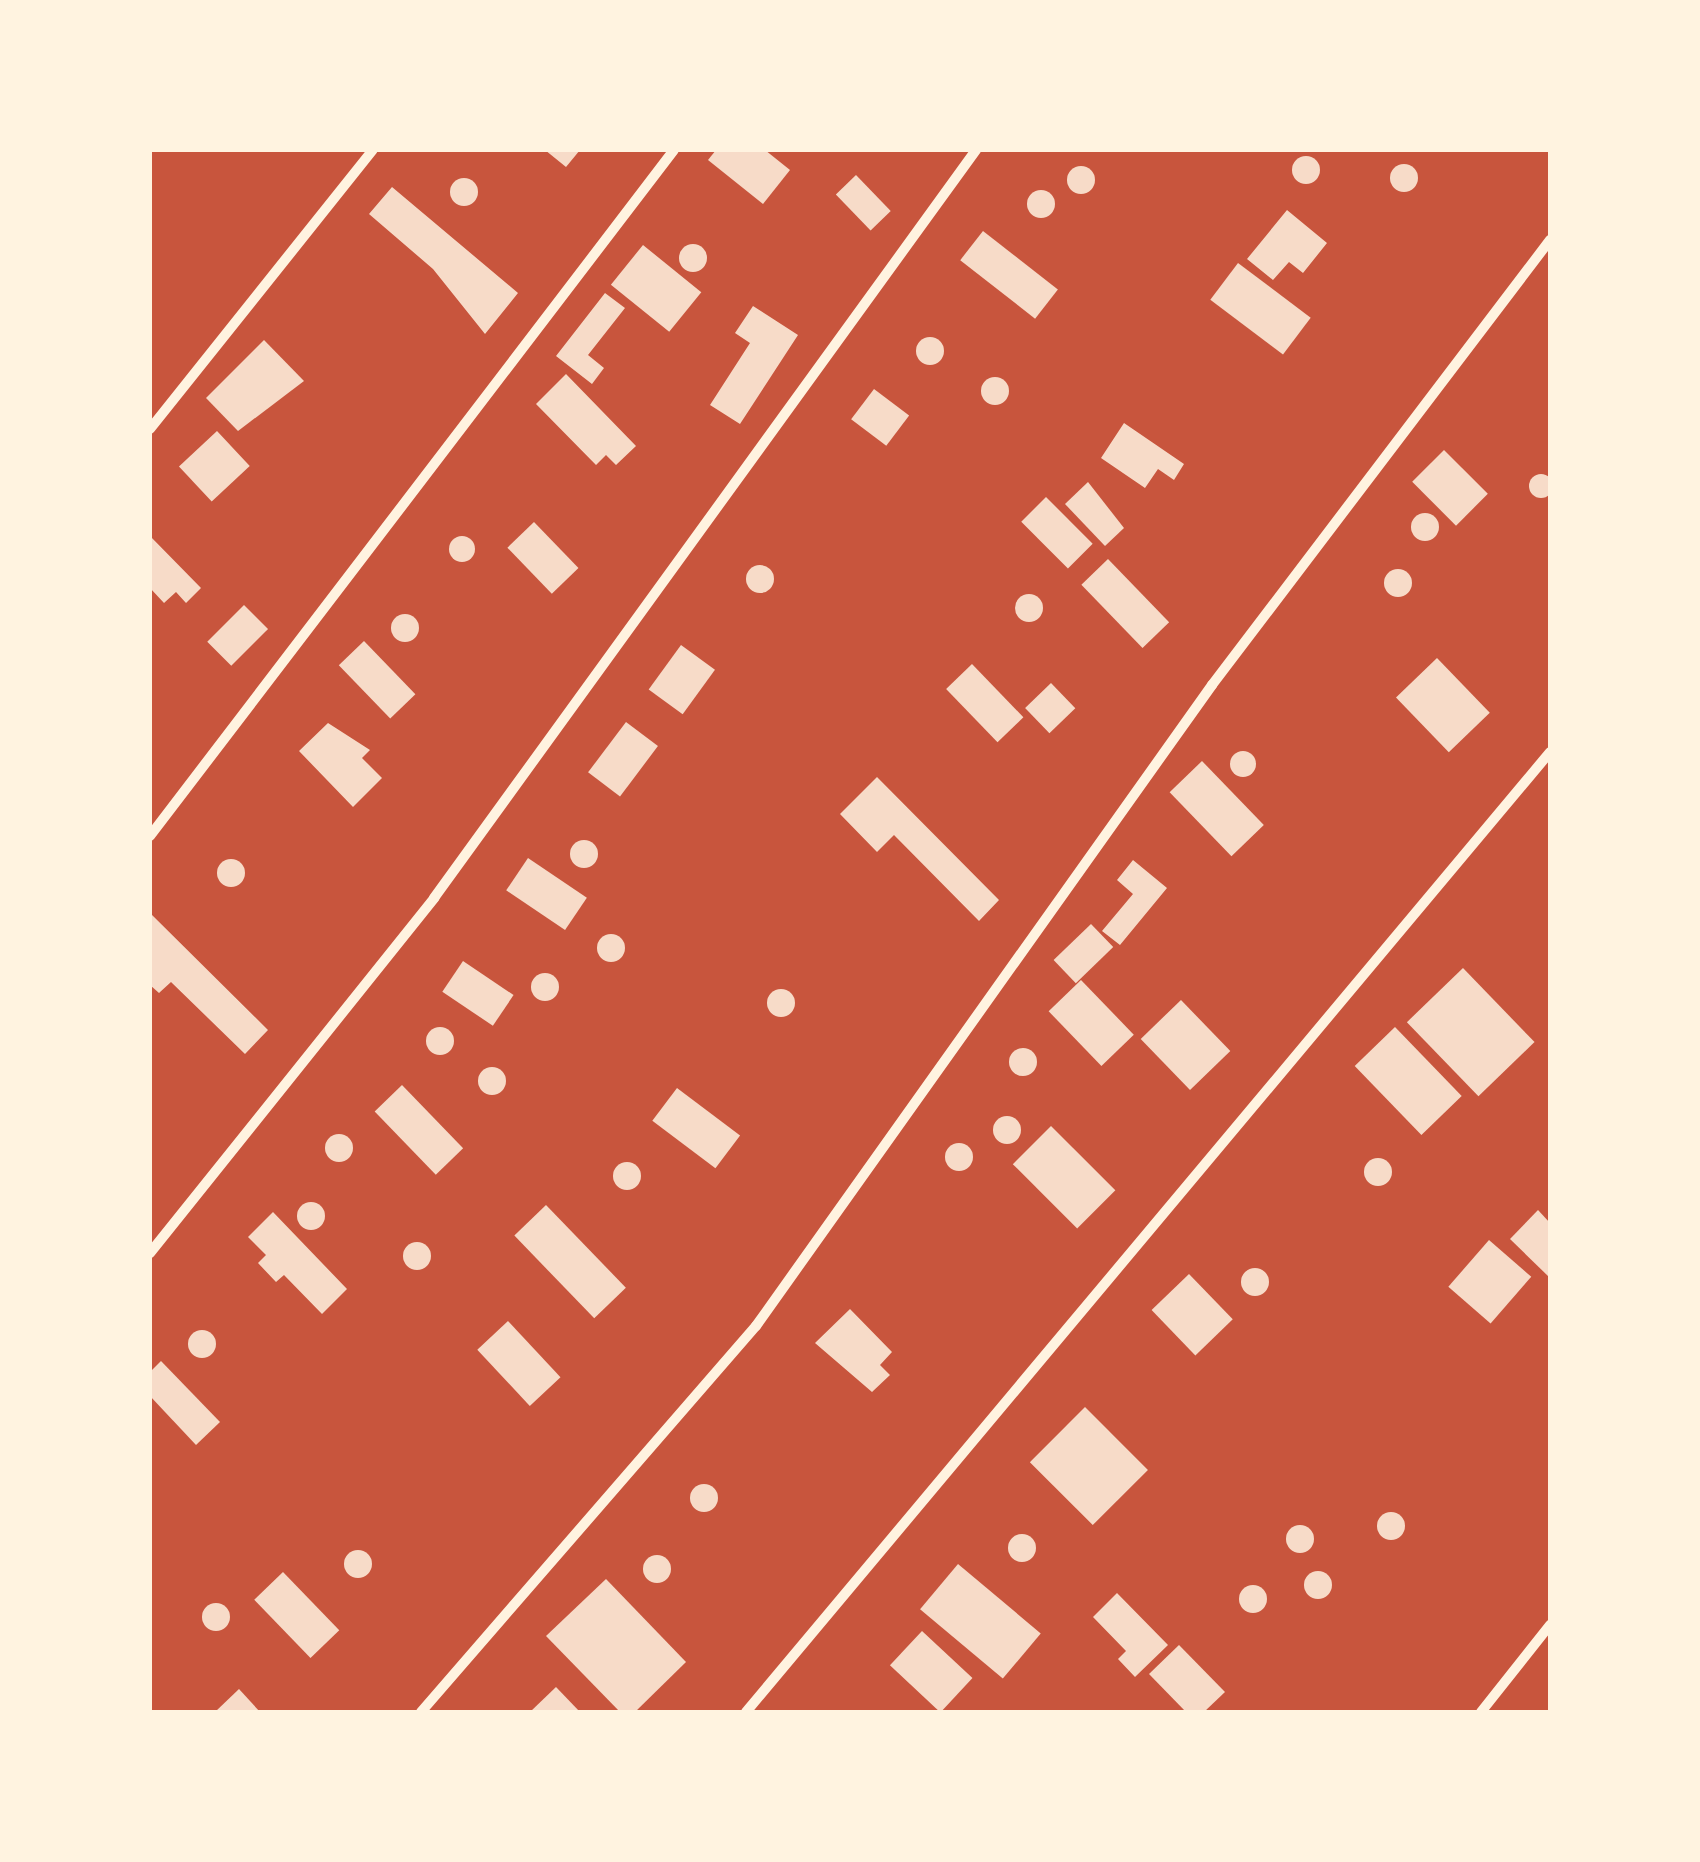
<!DOCTYPE html>
<style>
body{margin:0}
#map{position:relative;width:1700px;height:1862px;overflow:hidden;background:#c8553d;font-family:"Work Sans",sans-serif}
div>[style]{position:absolute}
.building>*{inset:0;background:#f7dbc8;transform-origin:0 0}
.round{border-radius:50%}
.minor>*{height:10px;margin:-5px;padding:0 5px;transform-origin:5px;border-radius:5px;background:#fff3e0}
span{translate:-50% -50%;white-space:nowrap;text-align:center;line-height:1.15;-webkit-text-stroke:9px #fff3e0;paint-order:stroke}
.frame{position:absolute;inset:0;border:152px solid #fff3e0;pointer-events:none}
</style>
<div id="map">
<div class="building">
<div style="clip-path:polygon(545px 150px,580px 150px,566px 167px)"></div>
<div style="clip-path:polygon(716px 150px,765px 150px,790px 170px,763px 204px,708px 160px)"></div>
<div class="round" style="left:1292px;top:156px;width:28px;height:28px"></div>
<div class="round" style="left:1390px;top:164px;width:28px;height:28px"></div>
<div class="round" style="left:1067px;top:166px;width:28px;height:28px"></div>
<div style="left:856px;top:175px;width:50px;height:28px;rotate:46deg"></div>
<div class="round" style="left:450px;top:178px;width:28px;height:28px"></div>
<div style="clip-path:polygon(392px 187px,518px 293px,485px 334px,433px 269px,369px 214px)"></div>
<div class="round" style="left:1027px;top:190px;width:28px;height:28px"></div>
<div style="clip-path:polygon(1287px 210px,1327px 243px,1303px 273px,1289px 262px,1273px 280px,1247px 259px)"></div>
<div style="left:983px;top:231px;width:95px;height:37px;rotate:38deg"></div>
<div class="round" style="left:679px;top:244px;width:28px;height:28px"></div>
<div style="left:643px;top:245px;width:75px;height:51px;rotate:39deg"></div>
<div style="left:1238px;top:263px;width:91px;height:46px;rotate:37deg"></div>
<div style="clip-path:polygon(605px 293px,625px 308px,588px 355px,604px 368px,592px 384px,556px 356px)"></div>
<div style="clip-path:polygon(753px 306px,798px 335px,740px 424px,710px 405px,750px 343px,735px 333px)"></div>
<div class="round" style="left:916px;top:337px;width:28px;height:28px"></div>
<div style="clip-path:polygon(264px 340px,304px 381px,238px 431px,206px 398px)"></div>
<div style="clip-path:polygon(566px 374px,636px 446px,616px 465px,606px 455px,596px 465px,536px 404px)"></div>
<div class="round" style="left:981px;top:377px;width:28px;height:28px"></div>
<div style="left:874px;top:389px;width:44px;height:38px;rotate:37deg"></div>
<div style="clip-path:polygon(1124px 423px,1184px 464px,1174px 480px,1158px 469px,1145px 488px,1101px 458px)"></div>
<div style="left:217px;top:431px;width:48px;height:52px;rotate:47deg"></div>
<div style="left:1444px;top:450px;width:62px;height:45px;rotate:45deg"></div>
<div class="round" style="left:1529px;top:474px;width:24px;height:24px"></div>
<div style="clip-path:polygon(1088px 482px,1124px 528px,1105px 546px,1065px 504px)"></div>
<div style="left:1046px;top:497px;width:66px;height:35px;rotate:45deg"></div>
<div class="round" style="left:1411px;top:513px;width:28px;height:28px"></div>
<div style="left:534px;top:522px;width:64px;height:37px;rotate:46deg"></div>
<div class="round" style="left:449px;top:536px;width:26px;height:26px"></div>
<div style="clip-path:polygon(150px 536px,201px 588px,186px 603px,176px 592px,164px 603px,150px 588px)"></div>
<div style="left:1108px;top:559px;width:88px;height:37px;rotate:46deg"></div>
<div class="round" style="left:746px;top:565px;width:28px;height:28px"></div>
<div class="round" style="left:1384px;top:569px;width:28px;height:28px"></div>
<div class="round" style="left:1015px;top:594px;width:28px;height:28px"></div>
<div style="left:244px;top:605px;width:34px;height:52px;rotate:45deg"></div>
<div class="round" style="left:391px;top:614px;width:28px;height:28px"></div>
<div style="left:364px;top:641px;width:74px;height:35px;rotate:46deg"></div>
<div style="left:681px;top:645px;width:42px;height:55px;rotate:36deg"></div>
<div style="left:1437px;top:658px;width:76px;height:57px;rotate:46deg"></div>
<div style="left:972px;top:664px;width:74px;height:36px;rotate:46deg"></div>
<div style="left:1051px;top:683px;width:35px;height:36px;rotate:46deg"></div>
<div style="left:626px;top:722px;width:40px;height:63px;rotate:37deg"></div>
<div style="clip-path:polygon(328px 723px,370px 750px,362px 758px,382px 778px,353px 807px,299px 751px)"></div>
<div class="round" style="left:1230px;top:751px;width:26px;height:26px"></div>
<div style="left:1202px;top:761px;width:89px;height:45px;rotate:46deg"></div>
<div style="clip-path:polygon(877px 777px,999px 900px,979px 921px,894px 835px,877px 852px,840px 814px)"></div>
<div class="round" style="left:570px;top:840px;width:28px;height:28px"></div>
<div style="left:528px;top:858px;width:71px;height:39px;rotate:34deg"></div>
<div class="round" style="left:217px;top:859px;width:28px;height:28px"></div>
<div style="clip-path:polygon(1133px 860px,1167px 888px,1120px 945px,1102px 931px,1133px 894px,1117px 880px)"></div>
<div style="clip-path:polygon(150px 913px,268px 1030px,245px 1054px,171px 982px,159px 993px,150px 985px)"></div>
<div style="left:1091px;top:924px;width:32px;height:52px;rotate:46deg"></div>
<div class="round" style="left:597px;top:934px;width:28px;height:28px"></div>
<div style="left:463px;top:961px;width:61px;height:37px;rotate:34deg"></div>
<div style="left:1463px;top:968px;width:103px;height:78px;rotate:46deg"></div>
<div class="round" style="left:531px;top:973px;width:28px;height:28px"></div>
<div style="left:1081px;top:980px;width:76px;height:45px;rotate:46deg"></div>
<div class="round" style="left:767px;top:989px;width:28px;height:28px"></div>
<div style="left:1181px;top:1000px;width:71px;height:56px;rotate:46deg"></div>
<div style="left:1395px;top:1027px;width:96px;height:56px;rotate:46deg"></div>
<div class="round" style="left:426px;top:1027px;width:28px;height:28px"></div>
<div class="round" style="left:1009px;top:1048px;width:28px;height:28px"></div>
<div class="round" style="left:478px;top:1067px;width:28px;height:28px"></div>
<div style="left:402px;top:1085px;width:88px;height:38px;rotate:46deg"></div>
<div style="left:677px;top:1088px;width:79px;height:41px;rotate:37deg"></div>
<div class="round" style="left:993px;top:1116px;width:28px;height:28px"></div>
<div style="left:1051px;top:1126px;width:91px;height:54px;rotate:45deg"></div>
<div class="round" style="left:325px;top:1134px;width:28px;height:28px"></div>
<div class="round" style="left:945px;top:1143px;width:28px;height:28px"></div>
<div class="round" style="left:1364px;top:1158px;width:28px;height:28px"></div>
<div class="round" style="left:613px;top:1162px;width:28px;height:28px"></div>
<div class="round" style="left:297px;top:1202px;width:28px;height:28px"></div>
<div style="left:546px;top:1205px;width:115px;height:44px;rotate:46deg"></div>
<div style="clip-path:polygon(1538px 1210px,1550px 1223px,1550px 1278px,1510px 1239px)"></div>
<div style="clip-path:polygon(273px 1212px,347px 1289px,322px 1314px,284px 1275px,276px 1282px,258px 1263px,266px 1255px,248px 1237px)"></div>
<div style="left:1489px;top:1240px;width:56px;height:62px;rotate:41deg"></div>
<div class="round" style="left:403px;top:1242px;width:28px;height:28px"></div>
<div class="round" style="left:1241px;top:1268px;width:28px;height:28px"></div>
<div style="left:1189px;top:1274px;width:63px;height:52px;rotate:46deg"></div>
<div style="clip-path:polygon(850px 1309px,892px 1352px,880px 1365px,890px 1375px,872px 1392px,815px 1343px)"></div>
<div style="left:508px;top:1321px;width:77px;height:42px;rotate:47deg"></div>
<div class="round" style="left:188px;top:1330px;width:28px;height:28px"></div>
<div style="clip-path:polygon(161px 1361px,220px 1422px,196px 1445px,150px 1396px,150px 1372px)"></div>
<div style="left:1085px;top:1407px;width:89px;height:78px;rotate:45deg"></div>
<div class="round" style="left:690px;top:1484px;width:28px;height:28px"></div>
<div class="round" style="left:1377px;top:1512px;width:28px;height:28px"></div>
<div class="round" style="left:1286px;top:1525px;width:28px;height:28px"></div>
<div class="round" style="left:1008px;top:1534px;width:28px;height:28px"></div>
<div class="round" style="left:344px;top:1550px;width:28px;height:28px"></div>
<div class="round" style="left:643px;top:1555px;width:28px;height:28px"></div>
<div style="left:958px;top:1564px;width:108px;height:59px;rotate:40deg"></div>
<div class="round" style="left:1304px;top:1571px;width:28px;height:28px"></div>
<div style="left:283px;top:1572px;width:81px;height:40px;rotate:46deg"></div>
<div style="clip-path:polygon(606px 1579px,686px 1662px,635px 1712px,620px 1712px,546px 1636px)"></div>
<div class="round" style="left:1239px;top:1585px;width:28px;height:28px"></div>
<div style="clip-path:polygon(1117px 1593px,1168px 1645px,1135px 1677px,1118px 1659px,1126px 1651px,1093px 1617px)"></div>
<div class="round" style="left:202px;top:1603px;width:28px;height:28px"></div>
<div style="left:922px;top:1631px;width:69px;height:47px;rotate:43deg"></div>
<div style="clip-path:polygon(1179px 1645px,1225px 1692px,1204px 1712px,1186px 1712px,1149px 1674px)"></div>
<div style="clip-path:polygon(556px 1687px,580px 1712px,530px 1712px)"></div>
<div style="clip-path:polygon(239px 1689px,260px 1712px,215px 1712px)"></div>
</div>
<div class="minor">
<div style="left:150px;top:429px;width:357px;rotate:-51.4deg"></div>
<div style="left:150px;top:836px;width:863px;rotate:-52.63deg"></div>
<div style="left:150px;top:1253px;width:455px;rotate:-51.3deg"></div>
<div style="left:434px;top:898px;width:924px;rotate:-54.07deg"></div>
<div style="left:421px;top:1712px;width:511px;rotate:-49.05deg"></div>
<div style="left:756px;top:1326px;width:787px;rotate:-54.57deg"></div>
<div style="left:1212px;top:685px;width:559px;rotate:-52.78deg"></div>
<div style="left:746px;top:1712px;width:1252px;rotate:-50.05deg"></div>
<div style="left:1481px;top:1712px;width:111px;rotate:-51.6deg"></div>
</div>
<div class="frame"></div>
</div>
